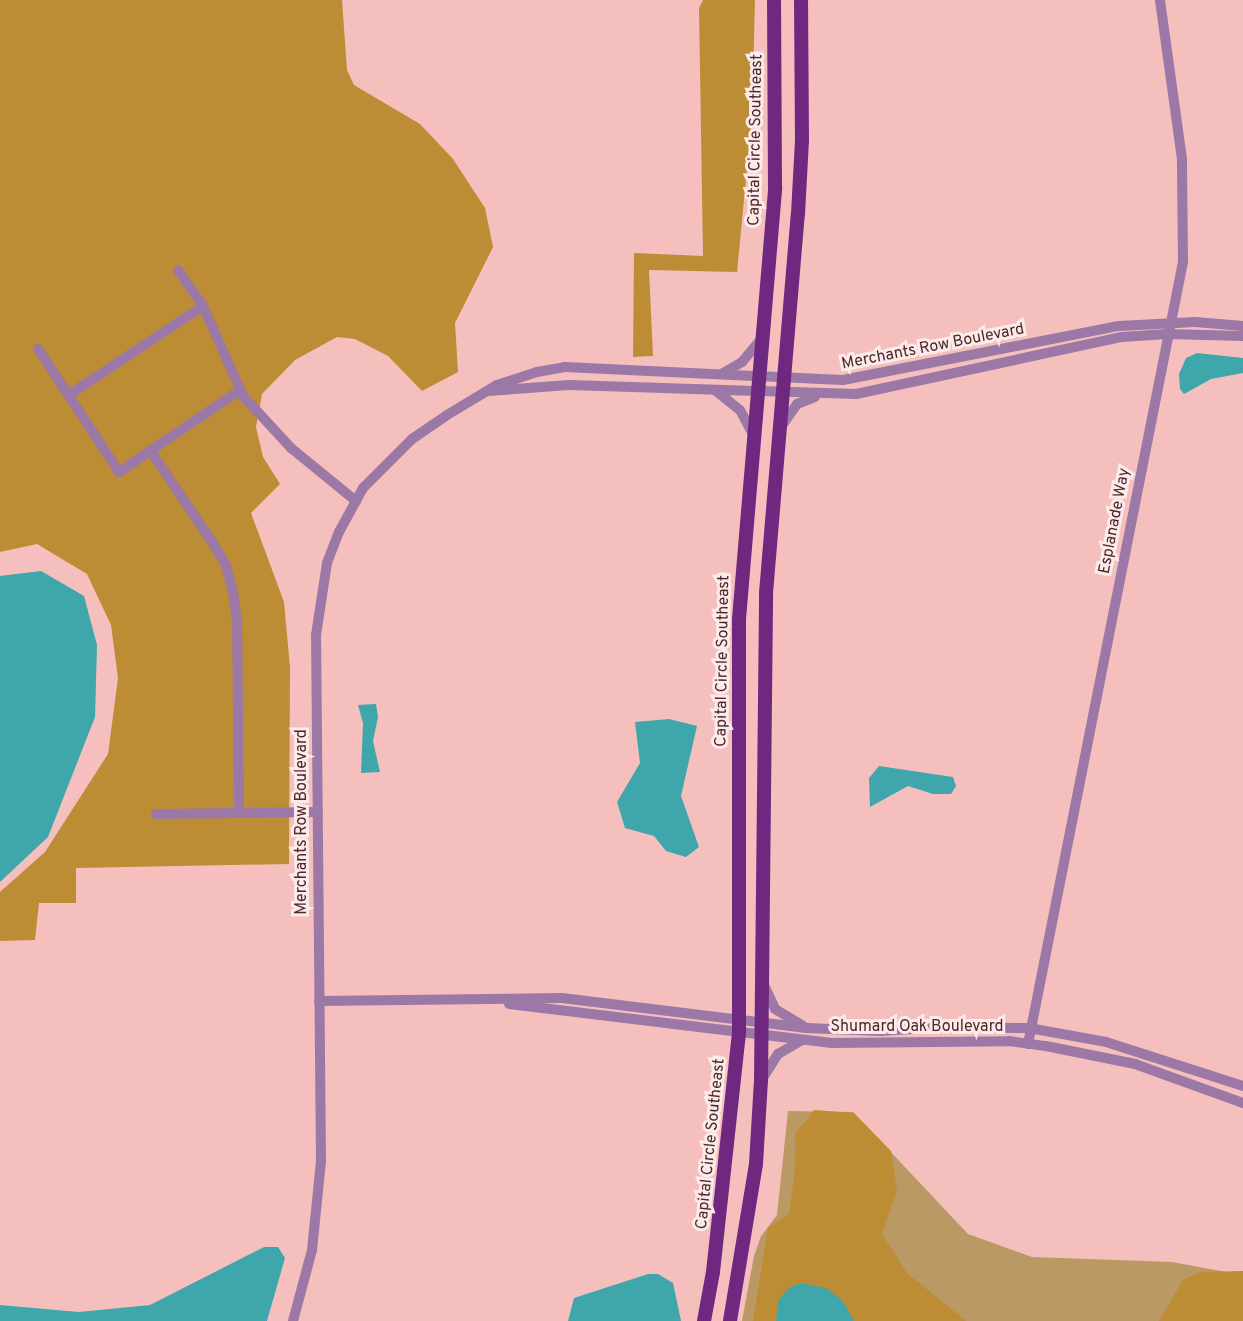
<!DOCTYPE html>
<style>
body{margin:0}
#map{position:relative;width:1243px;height:1321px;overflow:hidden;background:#f5bfbe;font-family:Overpass,sans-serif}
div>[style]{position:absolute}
.green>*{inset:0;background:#ba9964}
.forest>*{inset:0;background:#bd8d35}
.water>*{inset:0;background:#3fa7ab}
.minor>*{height:10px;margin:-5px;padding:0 5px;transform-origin:5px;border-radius:5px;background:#9c78a6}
.major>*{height:14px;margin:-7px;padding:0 7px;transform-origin:7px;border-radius:7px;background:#6e2880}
span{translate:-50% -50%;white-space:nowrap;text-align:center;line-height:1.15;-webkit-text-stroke:6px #fdeaea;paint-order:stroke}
.street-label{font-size:16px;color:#4c2929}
</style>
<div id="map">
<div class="green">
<div style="clip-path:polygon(788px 1111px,853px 1112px,968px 1234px,1032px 1257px,1172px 1262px,1243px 1275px,1243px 1321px,742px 1321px,754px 1256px,761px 1236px,777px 1215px)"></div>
</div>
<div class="forest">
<div style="clip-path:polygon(0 0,342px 0,347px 70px,354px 85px,420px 124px,453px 159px,485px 208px,493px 247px,455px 323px,458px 372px,422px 391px,388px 356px,355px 339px,337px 337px,295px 360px,262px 394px,256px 427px,263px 457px,280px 484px,251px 513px,284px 602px,290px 667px,289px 864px,76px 868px,76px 903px,39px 903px,35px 940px,0 941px,0 892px,45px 852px,108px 754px,118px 678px,111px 625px,87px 574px,37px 544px,0 552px)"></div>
<div style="clip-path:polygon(703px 0,755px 0,752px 118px,737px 272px,649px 270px,653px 356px,633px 357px,634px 253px,703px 256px,699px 8px)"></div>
<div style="clip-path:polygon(814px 1110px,854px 1113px,891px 1151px,897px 1190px,882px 1234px,907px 1273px,966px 1321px,753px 1321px,768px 1228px,789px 1214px,795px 1170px,795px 1134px)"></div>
<div style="clip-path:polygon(1243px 1271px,1243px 1321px,1159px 1321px,1183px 1280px,1200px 1272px)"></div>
</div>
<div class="water">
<div style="clip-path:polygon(1197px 353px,1243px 358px,1243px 373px,1211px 379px,1184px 394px,1180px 389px,1179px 374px,1186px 358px)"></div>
<div style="clip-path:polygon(41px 571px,84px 596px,97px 645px,95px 717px,48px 837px,0 882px,0 576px)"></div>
<div style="clip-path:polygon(376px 704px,378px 717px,373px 741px,380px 772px,361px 773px,363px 723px,358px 705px)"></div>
<div style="clip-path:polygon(669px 719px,697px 726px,681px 796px,699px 847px,686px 857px,666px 851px,654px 836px,625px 828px,617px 802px,640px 763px,635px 722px)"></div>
<div style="clip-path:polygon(879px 766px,953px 777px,956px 786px,951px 794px,933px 794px,908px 786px,870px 807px,869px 778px)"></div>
<div style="clip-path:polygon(264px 1247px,278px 1247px,285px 1258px,267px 1321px,0 1321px,0 1305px,79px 1312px,150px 1305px)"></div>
<div style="clip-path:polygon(648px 1274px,658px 1274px,673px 1283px,681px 1321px,568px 1321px,574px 1298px)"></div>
<div style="clip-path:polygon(802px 1283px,826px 1288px,842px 1300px,854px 1321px,776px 1321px,779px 1299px,790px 1287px)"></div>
</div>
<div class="minor">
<div style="left:178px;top:270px;width:44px;rotate:55.2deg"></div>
<div style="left:203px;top:306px;width:98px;rotate:66deg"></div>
<div style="left:243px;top:396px;width:71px;rotate:47.3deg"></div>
<div style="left:291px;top:448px;width:84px;rotate:39.2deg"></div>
<div style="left:38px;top:349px;width:147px;rotate:56.6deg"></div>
<div style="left:119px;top:472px;width:146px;rotate:-34.1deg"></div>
<div style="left:723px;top:373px;width:22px;rotate:-30deg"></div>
<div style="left:742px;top:362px;width:31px;rotate:-50deg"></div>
<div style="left:715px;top:390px;width:32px;rotate:39deg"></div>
<div style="left:740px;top:410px;width:26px;rotate:62deg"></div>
<div style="left:488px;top:391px;width:81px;rotate:-4.2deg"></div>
<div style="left:569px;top:385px;width:287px;rotate:1.8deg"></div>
<div style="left:856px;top:394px;width:272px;rotate:-12.1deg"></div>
<div style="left:1122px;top:337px;width:45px;rotate:-3.8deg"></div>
<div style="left:1167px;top:334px;width:76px;rotate:1.5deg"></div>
<div style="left:69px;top:395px;width:161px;rotate:-33.6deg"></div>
<div style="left:781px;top:427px;width:28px;rotate:-55deg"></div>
<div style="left:797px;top:404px;width:19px;rotate:-21deg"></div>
<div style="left:150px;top:450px;width:115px;rotate:56deg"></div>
<div style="left:214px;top:545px;width:24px;rotate:60deg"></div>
<div style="left:226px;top:566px;width:27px;rotate:75deg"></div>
<div style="left:233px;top:592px;width:28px;rotate:82deg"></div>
<div style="left:237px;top:620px;width:193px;rotate:89.4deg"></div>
<div style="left:156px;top:814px;width:162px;rotate:-0.7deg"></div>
<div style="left:764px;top:985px;width:26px;rotate:65deg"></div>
<div style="left:775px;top:1009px;width:33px;rotate:31deg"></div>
<div style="left:319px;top:1001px;width:243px;rotate:-0.7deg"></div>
<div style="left:562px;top:998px;width:246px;rotate:7deg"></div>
<div style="left:806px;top:1028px;width:74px;rotate:2.3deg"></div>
<div style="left:880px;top:1031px;width:62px;rotate:-3.7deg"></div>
<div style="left:942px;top:1027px;width:87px;rotate:0.7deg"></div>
<div style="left:1029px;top:1028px;width:78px;rotate:10.3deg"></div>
<div style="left:1106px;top:1042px;width:144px;rotate:17.8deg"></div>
<div style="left:509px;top:1004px;width:325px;rotate:6.9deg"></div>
<div style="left:832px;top:1043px;width:177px;rotate:-0.6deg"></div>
<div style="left:1009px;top:1041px;width:37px;rotate:8deg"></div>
<div style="left:1046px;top:1046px;width:91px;rotate:11.4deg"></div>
<div style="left:1135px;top:1064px;width:115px;rotate:19.9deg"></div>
<div style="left:1028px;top:1044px;width:797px;rotate:-78.79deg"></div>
<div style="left:1183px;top:262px;width:103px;rotate:-90.6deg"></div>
<div style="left:1182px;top:159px;width:161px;rotate:-97.9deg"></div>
<div style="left:761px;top:1081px;width:32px;rotate:-58deg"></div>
<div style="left:778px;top:1054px;width:28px;rotate:-30deg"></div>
<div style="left:293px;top:1321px;width:73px;rotate:-75deg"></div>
<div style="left:312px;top:1250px;width:89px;rotate:-84.2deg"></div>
<div style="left:321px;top:1161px;width:526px;rotate:-90.54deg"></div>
<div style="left:316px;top:635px;width:73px;rotate:-81.3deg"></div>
<div style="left:327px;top:563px;width:33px;rotate:-69deg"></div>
<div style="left:339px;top:532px;width:50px;rotate:-61.4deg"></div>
<div style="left:363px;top:488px;width:69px;rotate:-45deg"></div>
<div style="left:412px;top:439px;width:42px;rotate:-34.4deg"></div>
<div style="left:447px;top:415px;width:58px;rotate:-31deg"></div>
<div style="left:497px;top:385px;width:42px;rotate:-18deg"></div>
<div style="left:537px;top:372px;width:28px;rotate:-10deg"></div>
<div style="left:565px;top:367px;width:278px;rotate:2.7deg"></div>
<div style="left:843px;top:380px;width:281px;rotate:-11.1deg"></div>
<div style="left:1119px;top:326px;width:76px;rotate:-3deg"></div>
<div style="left:1195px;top:322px;width:48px;rotate:4.8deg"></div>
</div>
<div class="major">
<div style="left:704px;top:1321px;width:50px;rotate:-79.6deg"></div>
<div style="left:713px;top:1272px;width:242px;rotate:-83.8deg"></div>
<div style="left:739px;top:1031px;width:412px;rotate:-90deg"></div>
<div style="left:739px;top:619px;width:433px;rotate:-85.2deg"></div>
<div style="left:775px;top:187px;width:187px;rotate:-90.3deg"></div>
<div style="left:730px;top:1321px;width:159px;rotate:-80.6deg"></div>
<div style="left:756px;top:1164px;width:83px;rotate:-86.6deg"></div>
<div style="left:761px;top:1081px;width:488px;rotate:-89.4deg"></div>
<div style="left:766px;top:593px;width:380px;rotate:-85.2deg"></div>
<div style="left:798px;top:214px;width:74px;rotate:-86.9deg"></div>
<div style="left:802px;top:140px;width:140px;rotate:-90.4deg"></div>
</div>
<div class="street-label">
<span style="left:756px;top:140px;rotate:-89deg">Capital Circle Southeast</span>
<span style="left:933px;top:347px;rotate:-11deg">Merchants Row Boulevard</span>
<span style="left:1115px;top:521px;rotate:-79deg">Esplanade Way</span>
<span style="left:723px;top:661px;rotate:-89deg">Capital Circle Southeast</span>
<span style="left:302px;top:822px;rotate:-90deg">Merchants Row Boulevard</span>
<span style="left:917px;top:1027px">Shumard Oak Boulevard</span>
<span style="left:711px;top:1144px;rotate:-84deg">Capital Circle Southeast</span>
</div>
</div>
